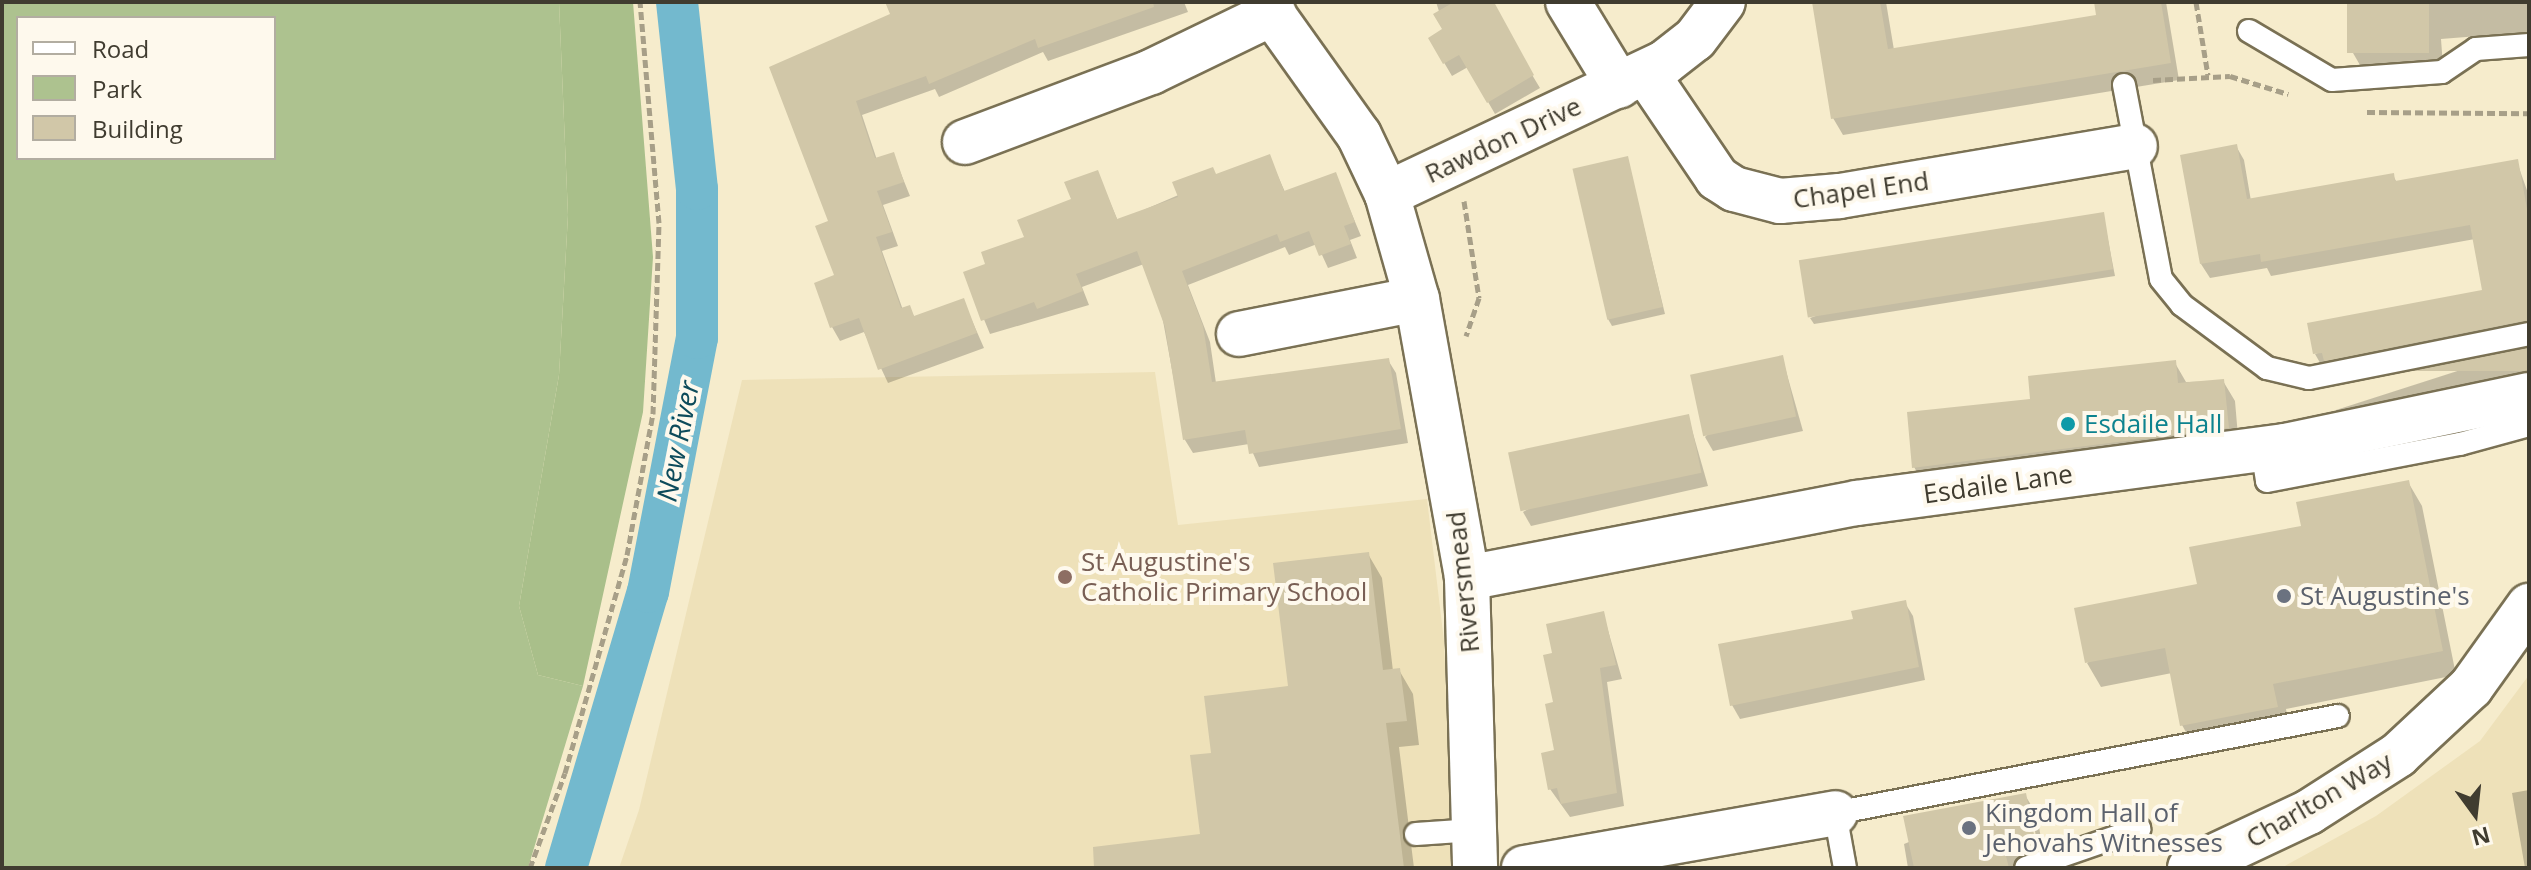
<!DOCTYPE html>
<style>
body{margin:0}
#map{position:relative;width:2531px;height:870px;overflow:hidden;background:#f6eccc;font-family:"Open Sans",sans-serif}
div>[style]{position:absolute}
.built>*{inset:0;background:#eee1b9}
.green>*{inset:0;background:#adc28f}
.forest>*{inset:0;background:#a9bf8a}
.shadow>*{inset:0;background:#0003}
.canal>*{height:42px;margin:-21px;padding:0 21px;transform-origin:21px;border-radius:21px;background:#73b9ce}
.building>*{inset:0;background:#d1c7a8;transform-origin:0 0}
.path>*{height:5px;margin-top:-2.5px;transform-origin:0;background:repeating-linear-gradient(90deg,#a79f88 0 8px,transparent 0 12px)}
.roads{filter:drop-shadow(2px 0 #7a7154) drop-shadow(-2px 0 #7a7154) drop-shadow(0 2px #7a7154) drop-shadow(0 -2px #7a7154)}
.lane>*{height:22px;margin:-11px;padding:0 11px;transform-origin:11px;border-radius:11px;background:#fff}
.street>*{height:44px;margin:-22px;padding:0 22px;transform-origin:22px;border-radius:22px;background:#fff}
.primary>*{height:44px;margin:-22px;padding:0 22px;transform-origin:22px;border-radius:22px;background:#fff}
.dots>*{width:22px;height:22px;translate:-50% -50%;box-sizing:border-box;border:4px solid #fef9ed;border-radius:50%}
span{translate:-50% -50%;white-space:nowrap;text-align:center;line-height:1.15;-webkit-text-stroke:8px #fef9ed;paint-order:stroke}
.street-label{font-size:26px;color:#403c30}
.culture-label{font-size:26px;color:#0d838f}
.left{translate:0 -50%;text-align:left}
.education-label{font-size:26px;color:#785e54}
.worship-label{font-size:26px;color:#5b616d}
.water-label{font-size:28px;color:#0d4b5b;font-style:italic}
.frame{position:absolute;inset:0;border:4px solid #403c30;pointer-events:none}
.legend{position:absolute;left:16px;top:16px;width:260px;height:144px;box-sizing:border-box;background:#fef9ed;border:2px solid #b2ada1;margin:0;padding:10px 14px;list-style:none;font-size:24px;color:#403c30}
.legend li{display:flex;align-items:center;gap:16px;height:40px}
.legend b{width:40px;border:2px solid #b2ada1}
.north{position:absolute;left:2435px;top:774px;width:80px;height:80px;-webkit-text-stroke:6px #fef9ed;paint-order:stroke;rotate:165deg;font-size:22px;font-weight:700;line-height:32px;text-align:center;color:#403c30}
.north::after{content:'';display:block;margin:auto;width:28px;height:36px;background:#403c30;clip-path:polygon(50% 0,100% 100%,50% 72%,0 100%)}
</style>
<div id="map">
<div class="built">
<div style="clip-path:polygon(1155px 372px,1178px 525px,1427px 499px,1444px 641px,1453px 868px,619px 868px,639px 810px,742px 380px)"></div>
<div style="clip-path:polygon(2529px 675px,2529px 868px,2281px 868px,2376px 816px,2480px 741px)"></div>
</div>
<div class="green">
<div style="clip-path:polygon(evenodd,2px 2px,559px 2px,568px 215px,559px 375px,519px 606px,538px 675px,583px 686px,528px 868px,2px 868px,2px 2px,18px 18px,274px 18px,274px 158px,18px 158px,18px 18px)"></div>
</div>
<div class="forest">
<div style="clip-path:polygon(559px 2px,633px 2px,653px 257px,643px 412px,583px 686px,538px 675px,519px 606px,559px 375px,568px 215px)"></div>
</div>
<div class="shadow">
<div style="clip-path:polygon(887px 2px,1184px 2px,1188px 12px,1048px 61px,1043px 52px,939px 97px,935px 89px,862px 115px,877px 160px,893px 154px,910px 196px,883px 205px,898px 246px,882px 251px,903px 310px,909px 307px,915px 318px,963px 300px,984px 348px,888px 383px,864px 332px,840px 341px,832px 327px,837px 277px,830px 222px,772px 68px,892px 15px)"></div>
<div style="clip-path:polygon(1436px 2px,1488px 2px,1540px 88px,1495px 114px,1468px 67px,1452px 76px,1430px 39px,1445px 30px)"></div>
<div style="clip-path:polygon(1814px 2px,1886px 2px,1894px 50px,2098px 17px,2096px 2px,2166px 2px,2179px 80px,1843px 135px,1833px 118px)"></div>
<div style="clip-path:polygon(2349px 2px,2529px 2px,2529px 32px,2441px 39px,2443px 66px,2364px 72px,2353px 53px)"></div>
<div style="clip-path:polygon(2236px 146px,2244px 160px,2251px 201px,2393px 175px,2397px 183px,2517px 162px,2529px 196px,2529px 335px,2323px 368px,2315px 354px,2484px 291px,2475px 239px,2271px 276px,2267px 268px,2210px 278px,2201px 264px)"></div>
<div style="clip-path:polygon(1269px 156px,1285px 192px,1335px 174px,1361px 236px,1350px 240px,1357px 258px,1328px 268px,1317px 244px,1289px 255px,1285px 247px,1188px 285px,1210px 342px,1216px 383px,1388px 360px,1396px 373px,1408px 443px,1259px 467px,1249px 444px,1193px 453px,1185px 440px,1161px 310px,1144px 264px,1082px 287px,1089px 305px,990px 334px,965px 273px,987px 265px,1026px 238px,1073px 201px,1097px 172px,1118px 221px)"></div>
<div style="clip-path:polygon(1627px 158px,1665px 314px,1612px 326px,1608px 319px)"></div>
<div style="clip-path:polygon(2103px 214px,2115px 276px,1814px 324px,1810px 318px)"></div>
<div style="clip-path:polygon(2529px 348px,2529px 385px,2344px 424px,2336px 410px)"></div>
<div style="clip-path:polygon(1782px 357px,1803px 431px,1713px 451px,1705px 437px)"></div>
<div style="clip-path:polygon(2175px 363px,2186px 382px,2223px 381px,2235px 401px,2239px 448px,1926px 487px,1914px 467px)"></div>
<div style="clip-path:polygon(1688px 416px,1708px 486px,1531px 526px,1523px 512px)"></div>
<div style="clip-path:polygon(2408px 482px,2422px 506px,2456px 675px,2286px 709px,2290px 731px,2196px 750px,2182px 725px,2172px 673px,2101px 687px,2087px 663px,2199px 585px,2303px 528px)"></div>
<div style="clip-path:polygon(1368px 554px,1382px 578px,1393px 671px,1399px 670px,1413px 694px,1419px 745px,1399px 747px,1414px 868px,1104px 868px,1202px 835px,1213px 754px,1290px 688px)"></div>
<div style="clip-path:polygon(1905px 603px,1913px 616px,1925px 680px,1740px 719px,1732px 705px,1855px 620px)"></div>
<div style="clip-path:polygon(1603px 613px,1622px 679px,1607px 682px,1624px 806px,1570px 817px,1550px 789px,1556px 751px,1555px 654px)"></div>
<div style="clip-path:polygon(2529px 790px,2529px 868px,2525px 868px,2512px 793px)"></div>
<div style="clip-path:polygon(evenodd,2025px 795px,2037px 815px,2046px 868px,1908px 868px,1904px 844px,2025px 795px,2028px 814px,2032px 814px,2040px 859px,2037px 860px,2028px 814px)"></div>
</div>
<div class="canal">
<div style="left:566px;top:868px;width:288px;rotate:-73.5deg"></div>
<div style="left:648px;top:592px;width:259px;rotate:-79.1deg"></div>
<div style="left:697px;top:338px;width:149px;rotate:-90deg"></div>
<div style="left:697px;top:189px;width:188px;rotate:-96.1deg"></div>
</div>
<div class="building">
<div style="clip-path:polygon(885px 2px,1153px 2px,1154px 7px,1038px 48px,1035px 39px,929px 84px,926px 76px,856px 101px,875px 158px,894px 152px,904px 182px,877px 191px,892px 232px,876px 237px,901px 308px,910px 305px,914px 316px,964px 298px,977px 333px,878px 370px,859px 318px,830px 328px,814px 283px,834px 275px,815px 226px,828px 221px,769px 67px,890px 14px)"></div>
<div style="clip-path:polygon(1454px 2px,1494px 2px,1534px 75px,1487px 103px,1459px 55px,1443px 64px,1428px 38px,1442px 29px,1433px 14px)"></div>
<div style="clip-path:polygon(1812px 2px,1880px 2px,1888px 49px,2096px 15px,2094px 2px,2161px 2px,2171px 63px,1831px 119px)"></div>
<div style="left:2347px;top:2px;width:82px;height:51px"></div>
<div style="clip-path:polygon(2237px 144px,2247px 199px,2394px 173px,2395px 181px,2518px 159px,2529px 220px,2529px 320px,2324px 361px,2322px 353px,2313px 354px,2307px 323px,2482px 290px,2470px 225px,2261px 262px,2260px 254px,2200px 264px,2180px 155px)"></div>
<div style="clip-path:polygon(1270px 154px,1284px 191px,1336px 172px,1355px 222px,1344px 226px,1351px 244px,1319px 256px,1309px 231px,1280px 242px,1277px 234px,1182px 271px,1203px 326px,1212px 382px,1389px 358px,1401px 429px,1249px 454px,1245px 430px,1183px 440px,1165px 327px,1137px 251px,1076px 274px,1083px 291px,1037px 309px,1034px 302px,981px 321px,963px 272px,985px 264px,981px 252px,1024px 237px,1017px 220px,1071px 199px,1064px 182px,1098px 170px,1117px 219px,1178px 197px,1172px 182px,1213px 167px,1216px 174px)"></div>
<div style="left:1628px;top:156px;width:155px;height:57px;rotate:77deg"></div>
<div style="left:2104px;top:212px;width:58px;height:309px;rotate:81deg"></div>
<div style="left:2529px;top:348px;width:23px;height:204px;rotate:90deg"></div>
<div style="left:1783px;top:355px;width:63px;height:95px;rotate:78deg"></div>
<div style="clip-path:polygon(2176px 360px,2178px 383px,2224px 379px,2229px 428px,1912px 468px,1907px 412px,2030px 399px,2028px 376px)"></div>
<div style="left:1689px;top:414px;width:60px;height:185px;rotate:78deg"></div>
<div style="clip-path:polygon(2409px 480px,2443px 651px,2273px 684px,2278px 707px,2180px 726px,2165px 648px,2085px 663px,2074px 608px,2197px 584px,2189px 547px,2301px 526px,2296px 502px)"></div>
<div style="clip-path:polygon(1369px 552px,1383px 670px,1400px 668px,1407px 721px,1386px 723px,1404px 868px,1094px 868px,1093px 847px,1200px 834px,1190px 755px,1211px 753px,1204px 696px,1288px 686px,1273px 563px)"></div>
<div style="clip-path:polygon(1906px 600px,1919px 667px,1730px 706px,1718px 644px,1853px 619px,1851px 611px)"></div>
<div style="clip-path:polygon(1604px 611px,1616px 665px,1600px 668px,1617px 793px,1561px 804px,1557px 788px,1548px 790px,1541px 753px,1554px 750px,1545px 704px,1553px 702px,1543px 655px,1552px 653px,1546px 624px)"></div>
<div style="clip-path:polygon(2026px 793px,2037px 850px,2006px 856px,2009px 868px,1914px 868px,1903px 816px)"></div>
</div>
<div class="path">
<div style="left:2196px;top:2px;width:74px;rotate:80.7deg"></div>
<div style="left:2153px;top:80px;width:77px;rotate:-3deg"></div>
<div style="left:2230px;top:76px;width:61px;rotate:17.2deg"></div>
<div style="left:2367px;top:112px;width:162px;rotate:0.4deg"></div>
<div style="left:1464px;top:201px;width:98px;rotate:81.2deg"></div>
<div style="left:1479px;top:298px;width:40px;rotate:108.9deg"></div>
<div style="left:530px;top:868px;width:101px;rotate:-69.8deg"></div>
<div style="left:565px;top:773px;width:227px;rotate:-74.1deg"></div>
<div style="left:627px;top:555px;width:143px;rotate:-79.6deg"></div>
<div style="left:653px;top:414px;width:191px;rotate:-88.2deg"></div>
<div style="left:659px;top:223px;width:222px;rotate:-94.9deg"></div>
</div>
<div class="roads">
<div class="lane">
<div style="left:2249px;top:31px;width:96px;rotate:30.6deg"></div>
<div style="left:2332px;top:80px;width:110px;rotate:-4.2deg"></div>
<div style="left:2442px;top:72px;width:41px;rotate:-34.1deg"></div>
<div style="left:2476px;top:49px;width:53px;rotate:-4.3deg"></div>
<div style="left:2124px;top:85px;width:197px;rotate:79.2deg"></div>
<div style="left:2161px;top:279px;width:33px;rotate:51deg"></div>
<div style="left:2182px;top:305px;width:106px;rotate:36.5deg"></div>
<div style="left:2267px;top:368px;width:43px;rotate:13.4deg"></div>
<div style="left:2309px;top:378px;width:224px;rotate:-11.3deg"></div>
<div style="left:2262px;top:449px;width:32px;rotate:81deg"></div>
<div style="left:2267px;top:481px;width:197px;rotate:-10.9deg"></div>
<div style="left:2460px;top:444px;width:72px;rotate:-15.4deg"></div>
<div style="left:1416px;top:834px;width:58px;rotate:-3.9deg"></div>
<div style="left:1845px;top:868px;width:56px;rotate:-100.3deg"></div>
<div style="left:1835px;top:813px;width:512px;rotate:-10.92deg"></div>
<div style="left:2026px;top:868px;width:120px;rotate:-19deg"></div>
</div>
<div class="street">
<div style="left:1264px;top:2px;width:163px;rotate:54.5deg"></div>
<div style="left:1359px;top:135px;width:65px;rotate:64.6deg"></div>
<div style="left:1387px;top:194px;width:109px;rotate:74.1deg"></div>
<div style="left:1417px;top:299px;width:283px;rotate:79.8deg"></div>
<div style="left:1467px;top:578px;width:290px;rotate:88.4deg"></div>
<div style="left:1568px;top:2px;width:98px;rotate:58.7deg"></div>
<div style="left:1646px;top:73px;width:127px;rotate:55.9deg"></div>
<div style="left:1717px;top:178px;width:20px;rotate:33deg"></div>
<div style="left:1734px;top:189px;width:48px;rotate:14.6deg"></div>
<div style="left:1780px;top:201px;width:60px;rotate:-4.8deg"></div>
<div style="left:1840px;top:196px;width:299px;rotate:-9.6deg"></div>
<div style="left:965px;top:142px;width:199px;rotate:-20.6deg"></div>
<div style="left:1151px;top:72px;width:136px;rotate:-25.8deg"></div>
<div style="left:1387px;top:194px;width:306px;rotate:-25.3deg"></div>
<div style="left:1664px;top:63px;width:39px;rotate:-38deg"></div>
<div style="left:1695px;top:39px;width:46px;rotate:-52.9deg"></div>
<div style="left:1239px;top:334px;width:181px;rotate:-11.1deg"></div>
<div style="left:1467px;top:578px;width:397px;rotate:-10.9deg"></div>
<div style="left:1857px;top:503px;width:432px;rotate:-7.6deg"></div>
<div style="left:2285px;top:446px;width:249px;rotate:-11.8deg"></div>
<div style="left:1524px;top:868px;width:316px;rotate:-10deg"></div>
</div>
<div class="primary">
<div style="left:2190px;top:868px;width:132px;rotate:-25.2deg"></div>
<div style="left:2309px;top:812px;width:106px;rotate:-32.6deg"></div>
<div style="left:2398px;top:755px;width:100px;rotate:-43deg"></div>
<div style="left:2471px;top:687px;width:100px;rotate:-54.4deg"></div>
</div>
</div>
<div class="dots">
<div style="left:2068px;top:424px;background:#0f9aa8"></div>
<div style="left:1065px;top:577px;background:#8d6e63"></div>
<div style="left:2284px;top:596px;background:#6b7280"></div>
<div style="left:1969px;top:828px;background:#6b7280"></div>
</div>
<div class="street-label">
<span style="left:1503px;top:140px;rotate:-25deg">Rawdon Drive</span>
<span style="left:1861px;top:190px;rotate:-8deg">Chapel End</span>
<span style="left:1998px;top:484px;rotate:-8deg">Esdaile Lane</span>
<span style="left:1463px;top:582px;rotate:-96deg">Riversmead</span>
<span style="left:2319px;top:800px;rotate:-30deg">Charlton Way</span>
</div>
<div class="culture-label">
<span class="left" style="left:2084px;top:424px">Esdaile Hall</span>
</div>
<div class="education-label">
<span class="left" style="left:1081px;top:577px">St Augustine's<br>Catholic Primary School</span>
</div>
<div class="worship-label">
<span class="left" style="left:2300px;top:596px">St Augustine's</span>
<span class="left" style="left:1985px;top:828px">Kingdom Hall of<br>Jehovahs Witnesses</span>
</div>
<div class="water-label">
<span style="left:677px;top:441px;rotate:-79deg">New River</span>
</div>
<div class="frame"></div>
<ul class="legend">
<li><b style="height:10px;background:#fff"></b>Road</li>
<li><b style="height:22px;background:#adc28f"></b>Park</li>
<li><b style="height:22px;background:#d1c7a8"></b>Building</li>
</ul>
<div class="north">N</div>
</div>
